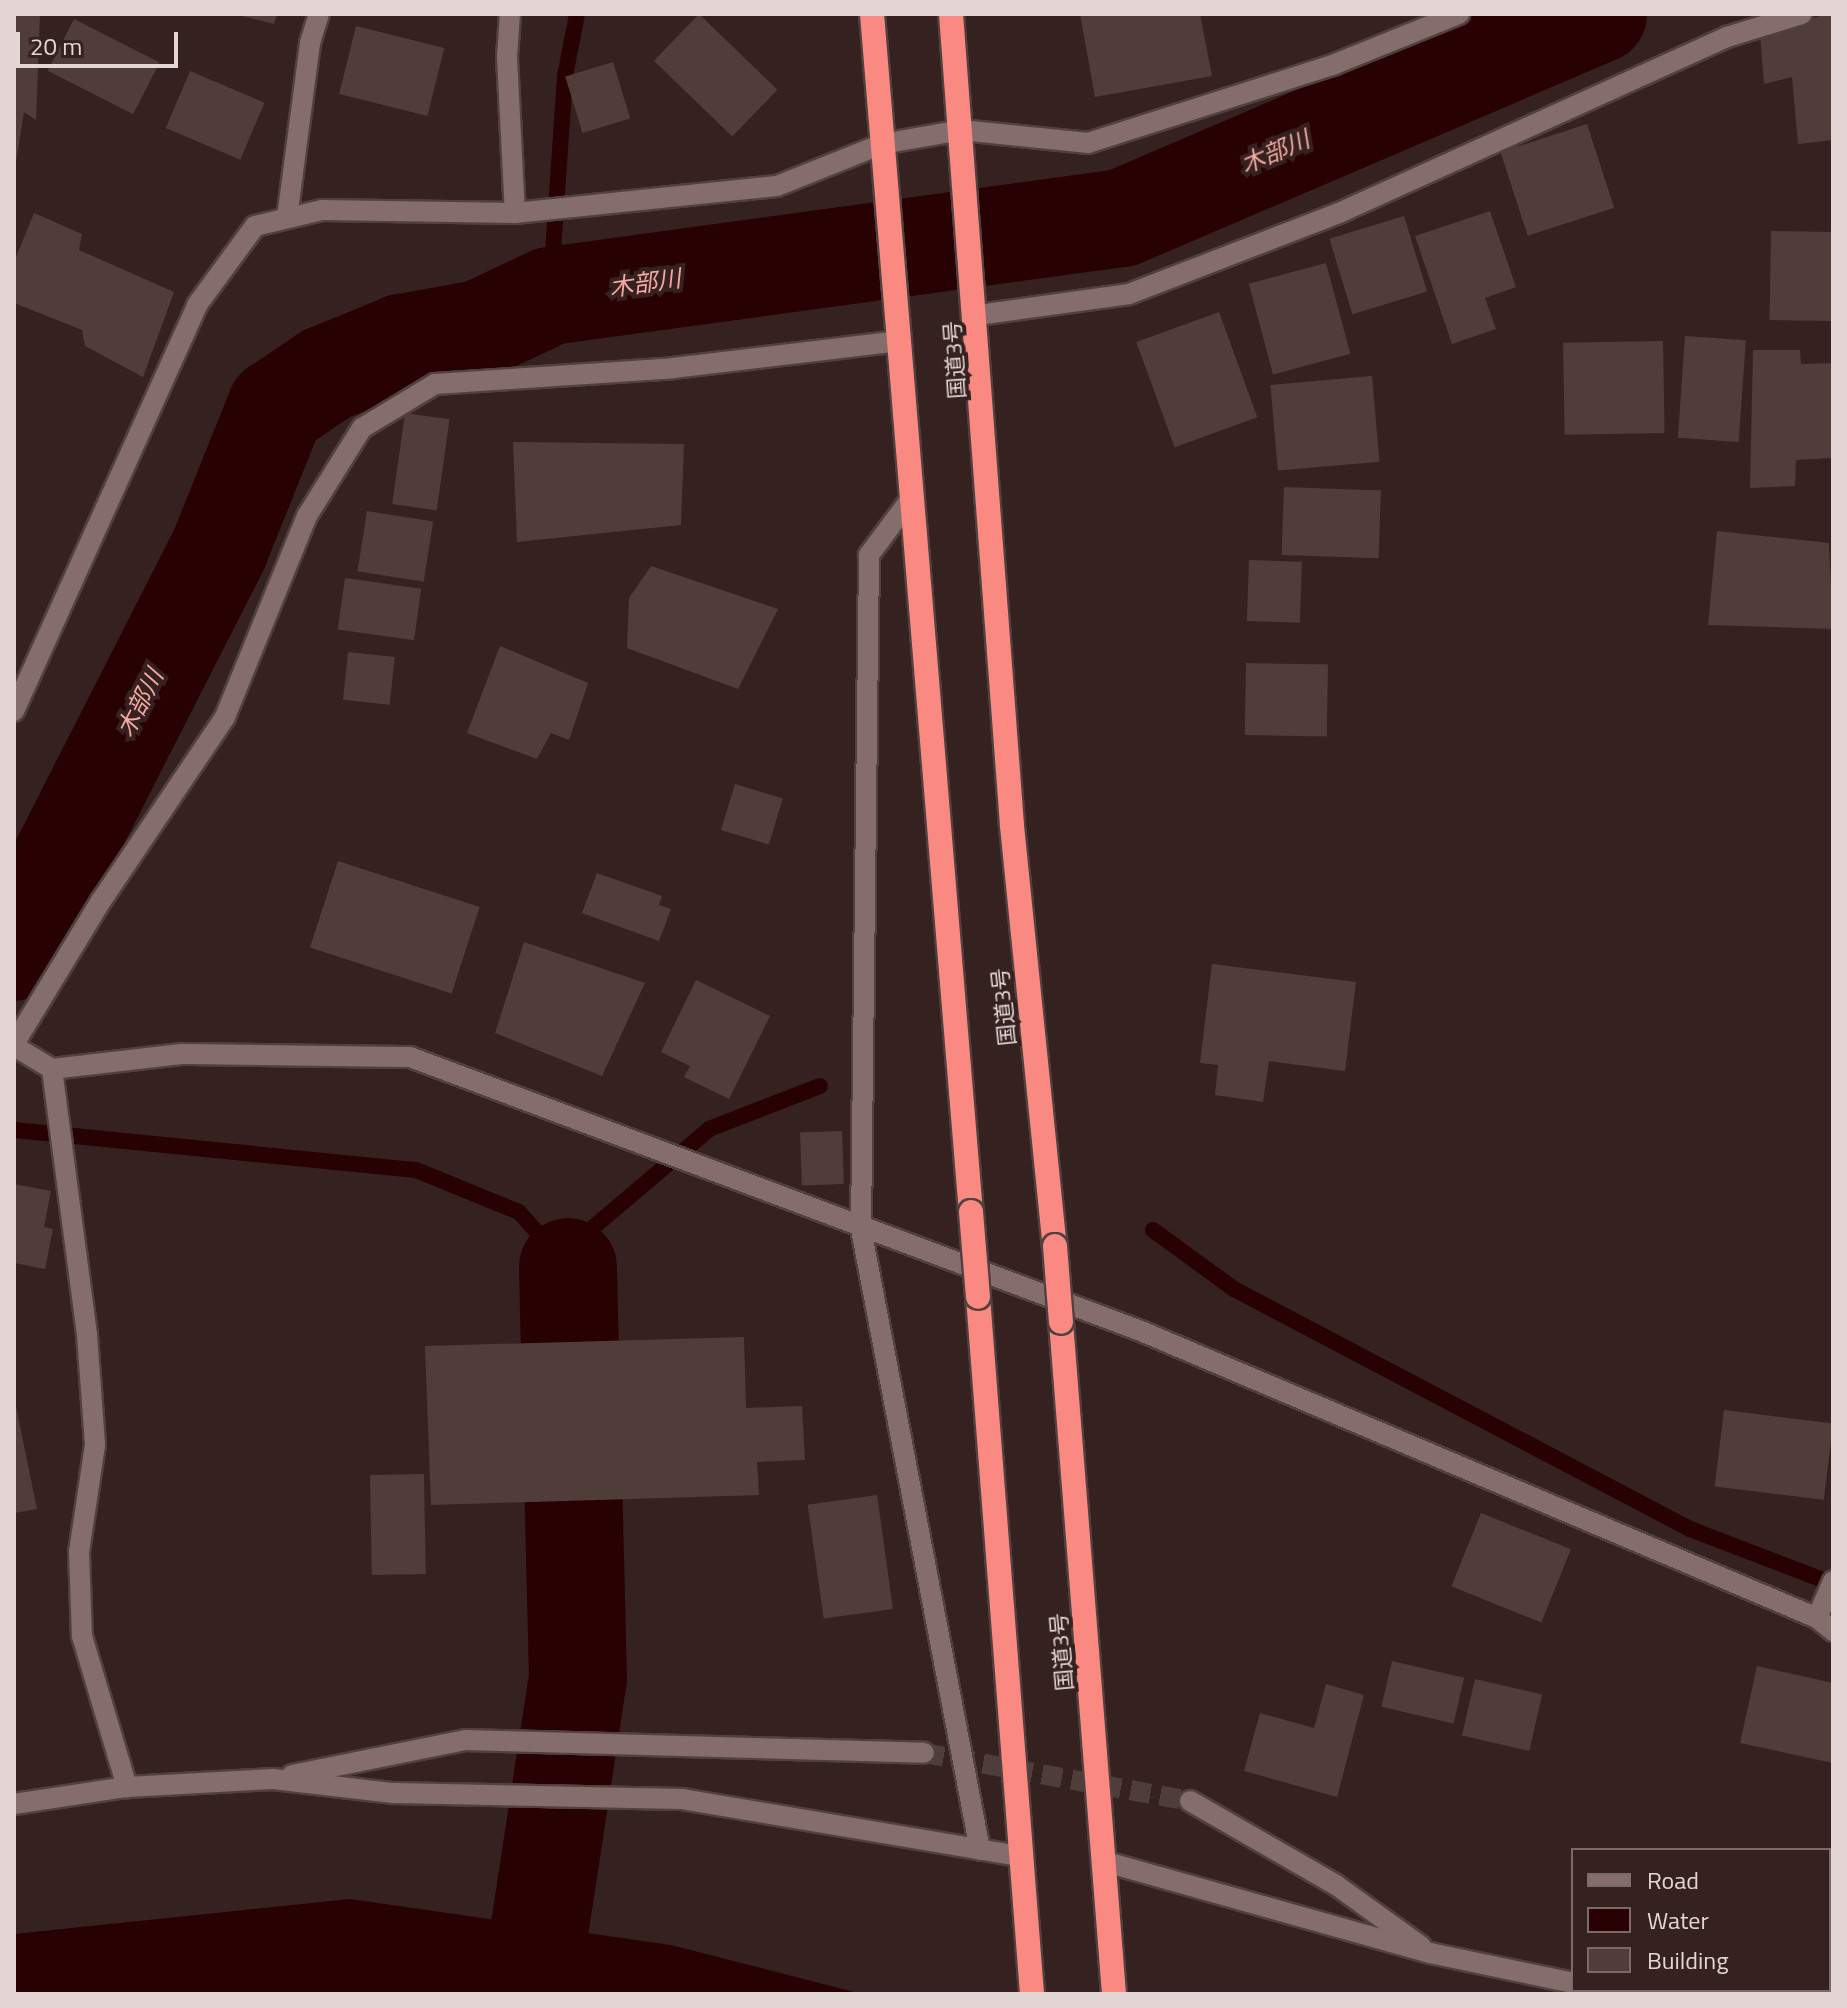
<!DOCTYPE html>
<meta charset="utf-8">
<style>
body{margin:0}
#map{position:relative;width:1847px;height:2008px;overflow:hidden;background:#352220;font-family:"Titillium Web","Noto Sans JP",sans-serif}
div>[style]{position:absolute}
.water>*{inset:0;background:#280202}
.stream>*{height:16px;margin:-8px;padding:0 8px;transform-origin:8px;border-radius:8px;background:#280202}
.river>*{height:98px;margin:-49px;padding:0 49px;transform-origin:49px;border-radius:49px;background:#280202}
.building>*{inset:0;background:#503c39;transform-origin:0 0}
.minor-tunnel>*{height:20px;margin-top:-10px;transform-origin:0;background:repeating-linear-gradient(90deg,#4f3d3b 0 20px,transparent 0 30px)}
.roads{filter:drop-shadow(2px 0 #50403f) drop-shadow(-2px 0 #50403f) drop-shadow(0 2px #50403f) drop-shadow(0 -2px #50403f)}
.minor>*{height:20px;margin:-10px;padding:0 10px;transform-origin:10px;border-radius:10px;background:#846d6b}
.highway>*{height:24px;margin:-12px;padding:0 12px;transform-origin:12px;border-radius:12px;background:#f98981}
.bridges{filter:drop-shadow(2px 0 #50403f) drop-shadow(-2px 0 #50403f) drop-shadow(0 2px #50403f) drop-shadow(0 -2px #50403f)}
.highway-bridge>*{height:24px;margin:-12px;padding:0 12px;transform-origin:12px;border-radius:12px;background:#f98981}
span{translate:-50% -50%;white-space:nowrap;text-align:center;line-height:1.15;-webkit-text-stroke:8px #352220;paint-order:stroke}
.street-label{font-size:22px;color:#e3d6d4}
.water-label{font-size:24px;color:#f5a9a1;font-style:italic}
.frame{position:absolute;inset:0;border:16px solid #e3d6d4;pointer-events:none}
.legend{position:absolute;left:1571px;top:1848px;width:260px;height:144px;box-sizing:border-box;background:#352220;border:2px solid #7b6a68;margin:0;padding:10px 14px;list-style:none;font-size:24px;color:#e3d6d4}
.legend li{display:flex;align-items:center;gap:16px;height:40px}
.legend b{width:40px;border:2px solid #7b6a68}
.scale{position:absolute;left:16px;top:32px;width:162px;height:36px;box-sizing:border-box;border:4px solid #e3d6d4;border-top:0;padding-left:10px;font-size:24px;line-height:28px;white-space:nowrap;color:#e3d6d4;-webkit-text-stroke:6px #352220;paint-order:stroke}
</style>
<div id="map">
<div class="water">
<div style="clip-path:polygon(350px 1899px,671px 1945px,862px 1994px,14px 1994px,14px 1934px)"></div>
</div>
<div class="stream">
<div style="left:550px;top:296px;width:221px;rotate:-86.1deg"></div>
<div style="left:565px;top:76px;width:63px;rotate:-79deg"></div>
<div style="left:14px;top:1130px;width:404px;rotate:5.7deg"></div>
<div style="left:416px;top:1170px;width:111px;rotate:22.2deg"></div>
<div style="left:519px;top:1212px;width:74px;rotate:48.3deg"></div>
<div style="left:568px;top:1267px;width:34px;rotate:-64deg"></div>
<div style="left:583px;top:1236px;width:165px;rotate:-40.3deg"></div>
<div style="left:709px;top:1129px;width:119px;rotate:-21.2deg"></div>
<div style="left:1153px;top:1230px;width:100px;rotate:36.1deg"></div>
<div style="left:1234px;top:1289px;width:515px;rotate:27.76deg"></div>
<div style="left:1690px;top:1529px;width:153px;rotate:21deg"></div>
</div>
<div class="river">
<div style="left:14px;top:952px;width:454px;rotate:-63deg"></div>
<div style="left:220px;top:547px;width:150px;rotate:-68.1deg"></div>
<div style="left:276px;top:408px;width:60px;rotate:-34.2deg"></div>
<div style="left:326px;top:374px;width:82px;rotate:-22.2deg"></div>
<div style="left:402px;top:343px;width:79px;rotate:-10.2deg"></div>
<div style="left:480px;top:329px;width:77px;rotate:-25.2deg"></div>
<div style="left:550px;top:296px;width:577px;rotate:-7.77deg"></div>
<div style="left:1122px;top:218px;width:518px;rotate:-23.2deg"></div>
<div style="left:540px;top:1926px;width:250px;rotate:-81.3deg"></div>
<div style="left:578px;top:1679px;width:412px;rotate:-91.4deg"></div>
</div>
<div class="building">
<div style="clip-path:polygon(14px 14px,40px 14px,36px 120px,24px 112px,16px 162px)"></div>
<div style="clip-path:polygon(234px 14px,277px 14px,274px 24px)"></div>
<div style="left:699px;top:14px;width:109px;height:65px;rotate:44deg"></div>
<div style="clip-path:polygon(1080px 14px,1200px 14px,1212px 76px,1095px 97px)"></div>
<div style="clip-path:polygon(1828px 14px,1833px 14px,1833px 140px,1798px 144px,1792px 77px,1764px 84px,1760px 32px)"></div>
<div style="left:74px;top:19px;width:96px;height:58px;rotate:27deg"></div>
<div style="left:356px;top:26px;width:91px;height:70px;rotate:14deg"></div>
<div style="left:613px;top:62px;width:59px;height:50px;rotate:73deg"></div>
<div style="left:190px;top:71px;width:81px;height:62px;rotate:23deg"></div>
<div style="left:1587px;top:124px;width:88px;height:91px;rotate:72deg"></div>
<div style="clip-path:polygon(1490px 211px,1516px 287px,1485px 298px,1496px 329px,1452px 344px,1415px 236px)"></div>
<div style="clip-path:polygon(34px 213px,82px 234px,79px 250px,174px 292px,143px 377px,85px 346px,82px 330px,14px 303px,14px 262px)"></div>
<div style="left:1404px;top:216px;width:79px;height:78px;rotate:73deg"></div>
<div style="left:1771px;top:231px;width:62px;height:89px;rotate:1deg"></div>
<div style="left:1326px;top:263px;width:94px;height:80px;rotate:75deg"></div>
<div style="left:1219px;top:312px;width:112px;height:88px;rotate:70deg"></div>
<div style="left:1685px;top:336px;width:61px;height:102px;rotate:4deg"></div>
<div style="left:1663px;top:341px;width:92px;height:100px;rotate:89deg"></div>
<div style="clip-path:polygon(1753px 350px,1800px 350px,1801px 364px,1833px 363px,1833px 458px,1796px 460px,1795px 486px,1750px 488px)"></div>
<div style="left:1372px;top:376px;width:86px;height:102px;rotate:85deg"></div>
<div style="left:405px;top:413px;width:45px;height:92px;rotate:8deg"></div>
<div style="clip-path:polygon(513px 442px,684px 444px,681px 525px,517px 542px)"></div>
<div style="left:1284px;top:487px;width:97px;height:68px;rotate:2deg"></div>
<div style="left:367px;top:511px;width:67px;height:61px;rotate:9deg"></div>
<div style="clip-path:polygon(1717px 531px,1829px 543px,1833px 629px,1708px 625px)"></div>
<div style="left:1249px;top:560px;width:53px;height:61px;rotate:2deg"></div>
<div style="clip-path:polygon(651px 566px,778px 609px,738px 689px,627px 648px,629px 598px)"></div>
<div style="left:345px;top:578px;width:77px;height:52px;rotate:8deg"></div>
<div style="clip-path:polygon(500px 646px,588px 683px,569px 740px,551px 733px,537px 759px,467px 733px)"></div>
<div style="left:348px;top:652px;width:47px;height:48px;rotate:6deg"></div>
<div style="left:1246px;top:663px;width:82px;height:72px;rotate:1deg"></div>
<div style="left:735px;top:784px;width:50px;height:48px;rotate:17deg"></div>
<div style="left:338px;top:861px;width:149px;height:91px;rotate:18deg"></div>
<div style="clip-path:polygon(597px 873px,662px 896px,659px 905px,671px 909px,659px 941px,582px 913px)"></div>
<div style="clip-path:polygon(524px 942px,645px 983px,602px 1076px,495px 1033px)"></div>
<div style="clip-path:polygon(1212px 964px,1356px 982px,1345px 1071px,1269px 1061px,1263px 1102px,1215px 1095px,1218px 1065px,1200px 1063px)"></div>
<div style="clip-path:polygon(696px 980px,770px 1016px,729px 1099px,684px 1077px,690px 1066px,661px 1052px)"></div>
<div style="left:842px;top:1131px;width:53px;height:42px;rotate:88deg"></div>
<div style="clip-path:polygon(14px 1184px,51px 1191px,44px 1227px,53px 1229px,45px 1269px,14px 1263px)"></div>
<div style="clip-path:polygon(744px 1337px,746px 1408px,802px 1406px,805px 1460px,757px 1462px,759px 1495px,431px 1505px,425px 1346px)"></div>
<div style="clip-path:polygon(14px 1397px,37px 1509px,14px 1513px)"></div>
<div style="left:1724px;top:1410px;width:110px;height:77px;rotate:7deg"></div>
<div style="left:424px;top:1474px;width:100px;height:54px;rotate:89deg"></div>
<div style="left:877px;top:1495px;width:115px;height:70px;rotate:82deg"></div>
<div style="left:1481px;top:1513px;width:97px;height:79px;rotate:22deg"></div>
<div style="left:1392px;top:1661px;width:74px;height:47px;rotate:13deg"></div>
<div style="clip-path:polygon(1757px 1666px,1833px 1683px,1833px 1763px,1740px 1743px)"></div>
<div style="left:1475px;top:1679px;width:69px;height:58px;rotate:13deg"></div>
<div style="clip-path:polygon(1326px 1684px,1364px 1695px,1337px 1797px,1244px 1771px,1260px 1713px,1314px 1728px)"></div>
</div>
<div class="minor-tunnel">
<div style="left:924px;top:1753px;width:270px;rotate:10.2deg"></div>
</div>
<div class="roads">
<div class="minor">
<div style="left:510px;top:14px;width:43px;rotate:94deg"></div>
<div style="left:507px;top:57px;width:156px;rotate:87.1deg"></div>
<div style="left:287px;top:218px;width:177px;rotate:-82.5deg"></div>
<div style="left:310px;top:43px;width:30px;rotate:-73deg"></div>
<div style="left:978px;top:315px;width:152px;rotate:-7.9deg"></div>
<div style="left:1129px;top:294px;width:225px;rotate:-21.1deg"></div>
<div style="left:1339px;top:213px;width:426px;rotate:-24.4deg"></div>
<div style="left:1727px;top:37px;width:78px;rotate:-17deg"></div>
<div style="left:913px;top:496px;width:74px;rotate:126.7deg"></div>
<div style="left:869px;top:555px;width:674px;rotate:90.68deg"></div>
<div style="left:861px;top:1229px;width:632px;rotate:79.15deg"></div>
<div style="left:14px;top:711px;width:445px;rotate:-65.7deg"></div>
<div style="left:197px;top:305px;width:98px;rotate:-53.7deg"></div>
<div style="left:255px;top:226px;width:69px;rotate:-13.4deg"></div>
<div style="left:322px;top:210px;width:193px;rotate:0.9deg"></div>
<div style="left:515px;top:213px;width:263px;rotate:-5.9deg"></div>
<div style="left:777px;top:186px;width:113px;rotate:-21.8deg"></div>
<div style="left:882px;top:144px;width:80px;rotate:-10deg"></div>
<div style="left:961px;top:130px;width:128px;rotate:5.8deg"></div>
<div style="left:1088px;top:143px;width:259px;rotate:-17.7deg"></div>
<div style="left:1335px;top:64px;width:134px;rotate:-22deg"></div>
<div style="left:14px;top:1044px;width:167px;rotate:-58.7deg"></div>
<div style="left:101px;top:901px;width:222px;rotate:-56deg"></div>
<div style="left:225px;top:717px;width:217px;rotate:-67.8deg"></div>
<div style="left:307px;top:516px;width:104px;rotate:-58deg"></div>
<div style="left:362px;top:428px;width:85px;rotate:-31.1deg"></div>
<div style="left:435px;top:384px;width:239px;rotate:-3.8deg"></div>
<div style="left:673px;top:368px;width:228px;rotate:-6.8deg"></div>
<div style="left:14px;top:1046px;width:44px;rotate:31.2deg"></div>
<div style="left:52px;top:1069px;width:130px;rotate:-6.6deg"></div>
<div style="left:181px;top:1054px;width:229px;rotate:0.8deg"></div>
<div style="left:410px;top:1057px;width:781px;rotate:20.55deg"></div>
<div style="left:1141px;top:1331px;width:734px;rotate:23deg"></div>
<div style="left:1817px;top:1618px;width:21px;rotate:39deg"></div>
<div style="left:52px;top:1069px;width:268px;rotate:82.5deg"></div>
<div style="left:87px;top:1335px;width:110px;rotate:85.8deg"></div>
<div style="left:95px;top:1445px;width:108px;rotate:98.5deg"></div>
<div style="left:79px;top:1552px;width:84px;rotate:88deg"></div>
<div style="left:82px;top:1636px;width:158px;rotate:73.4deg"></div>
<div style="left:1817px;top:1618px;width:40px;rotate:-66.6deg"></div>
<div style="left:292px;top:1775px;width:177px;rotate:-11.4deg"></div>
<div style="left:466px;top:1740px;width:458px;rotate:1.6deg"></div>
<div style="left:1190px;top:1801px;width:168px;rotate:29.9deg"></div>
<div style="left:1336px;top:1885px;width:105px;rotate:35.7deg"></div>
<div style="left:14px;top:1804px;width:114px;rotate:-8.6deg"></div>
<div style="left:127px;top:1787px;width:146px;rotate:-3.1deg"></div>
<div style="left:273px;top:1779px;width:121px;rotate:6.7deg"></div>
<div style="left:393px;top:1793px;width:289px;rotate:1.2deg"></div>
<div style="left:682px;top:1799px;width:343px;rotate:9.6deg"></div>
<div style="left:1106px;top:1862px;width:337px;rotate:15.7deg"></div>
<div style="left:1430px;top:1953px;width:146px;rotate:11.8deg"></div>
<div style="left:1609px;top:1990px;width:19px;rotate:12deg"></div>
</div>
<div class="highway">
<div style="left:872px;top:14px;width:1202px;rotate:85.28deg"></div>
<div style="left:951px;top:14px;width:814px;rotate:85.7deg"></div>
<div style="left:1012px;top:826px;width:422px;rotate:84.2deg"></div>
<div style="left:978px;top:1297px;width:699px;rotate:85.57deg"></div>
<div style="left:1061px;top:1322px;width:674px;rotate:85.49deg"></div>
</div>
</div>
<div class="bridges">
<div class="highway-bridge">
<div style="left:971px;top:1212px;width:85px;rotate:85.3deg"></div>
<div style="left:1055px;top:1246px;width:76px;rotate:85.5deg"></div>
</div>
</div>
<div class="street-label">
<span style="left:955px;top:360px;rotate:-94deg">国道3号</span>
<span style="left:1004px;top:1007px;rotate:-96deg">国道3号</span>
<span style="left:1062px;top:1652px;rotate:-95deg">国道3号</span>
</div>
<div class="water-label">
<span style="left:1275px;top:152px;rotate:-23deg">木部川</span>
<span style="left:645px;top:283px;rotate:-8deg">木部川</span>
<span style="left:140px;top:703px;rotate:-63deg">木部川</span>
</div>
<div class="frame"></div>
<ul class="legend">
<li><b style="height:10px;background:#846d6b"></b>Road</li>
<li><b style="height:22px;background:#280202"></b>Water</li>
<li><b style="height:22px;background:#503c39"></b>Building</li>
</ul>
<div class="scale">20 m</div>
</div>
